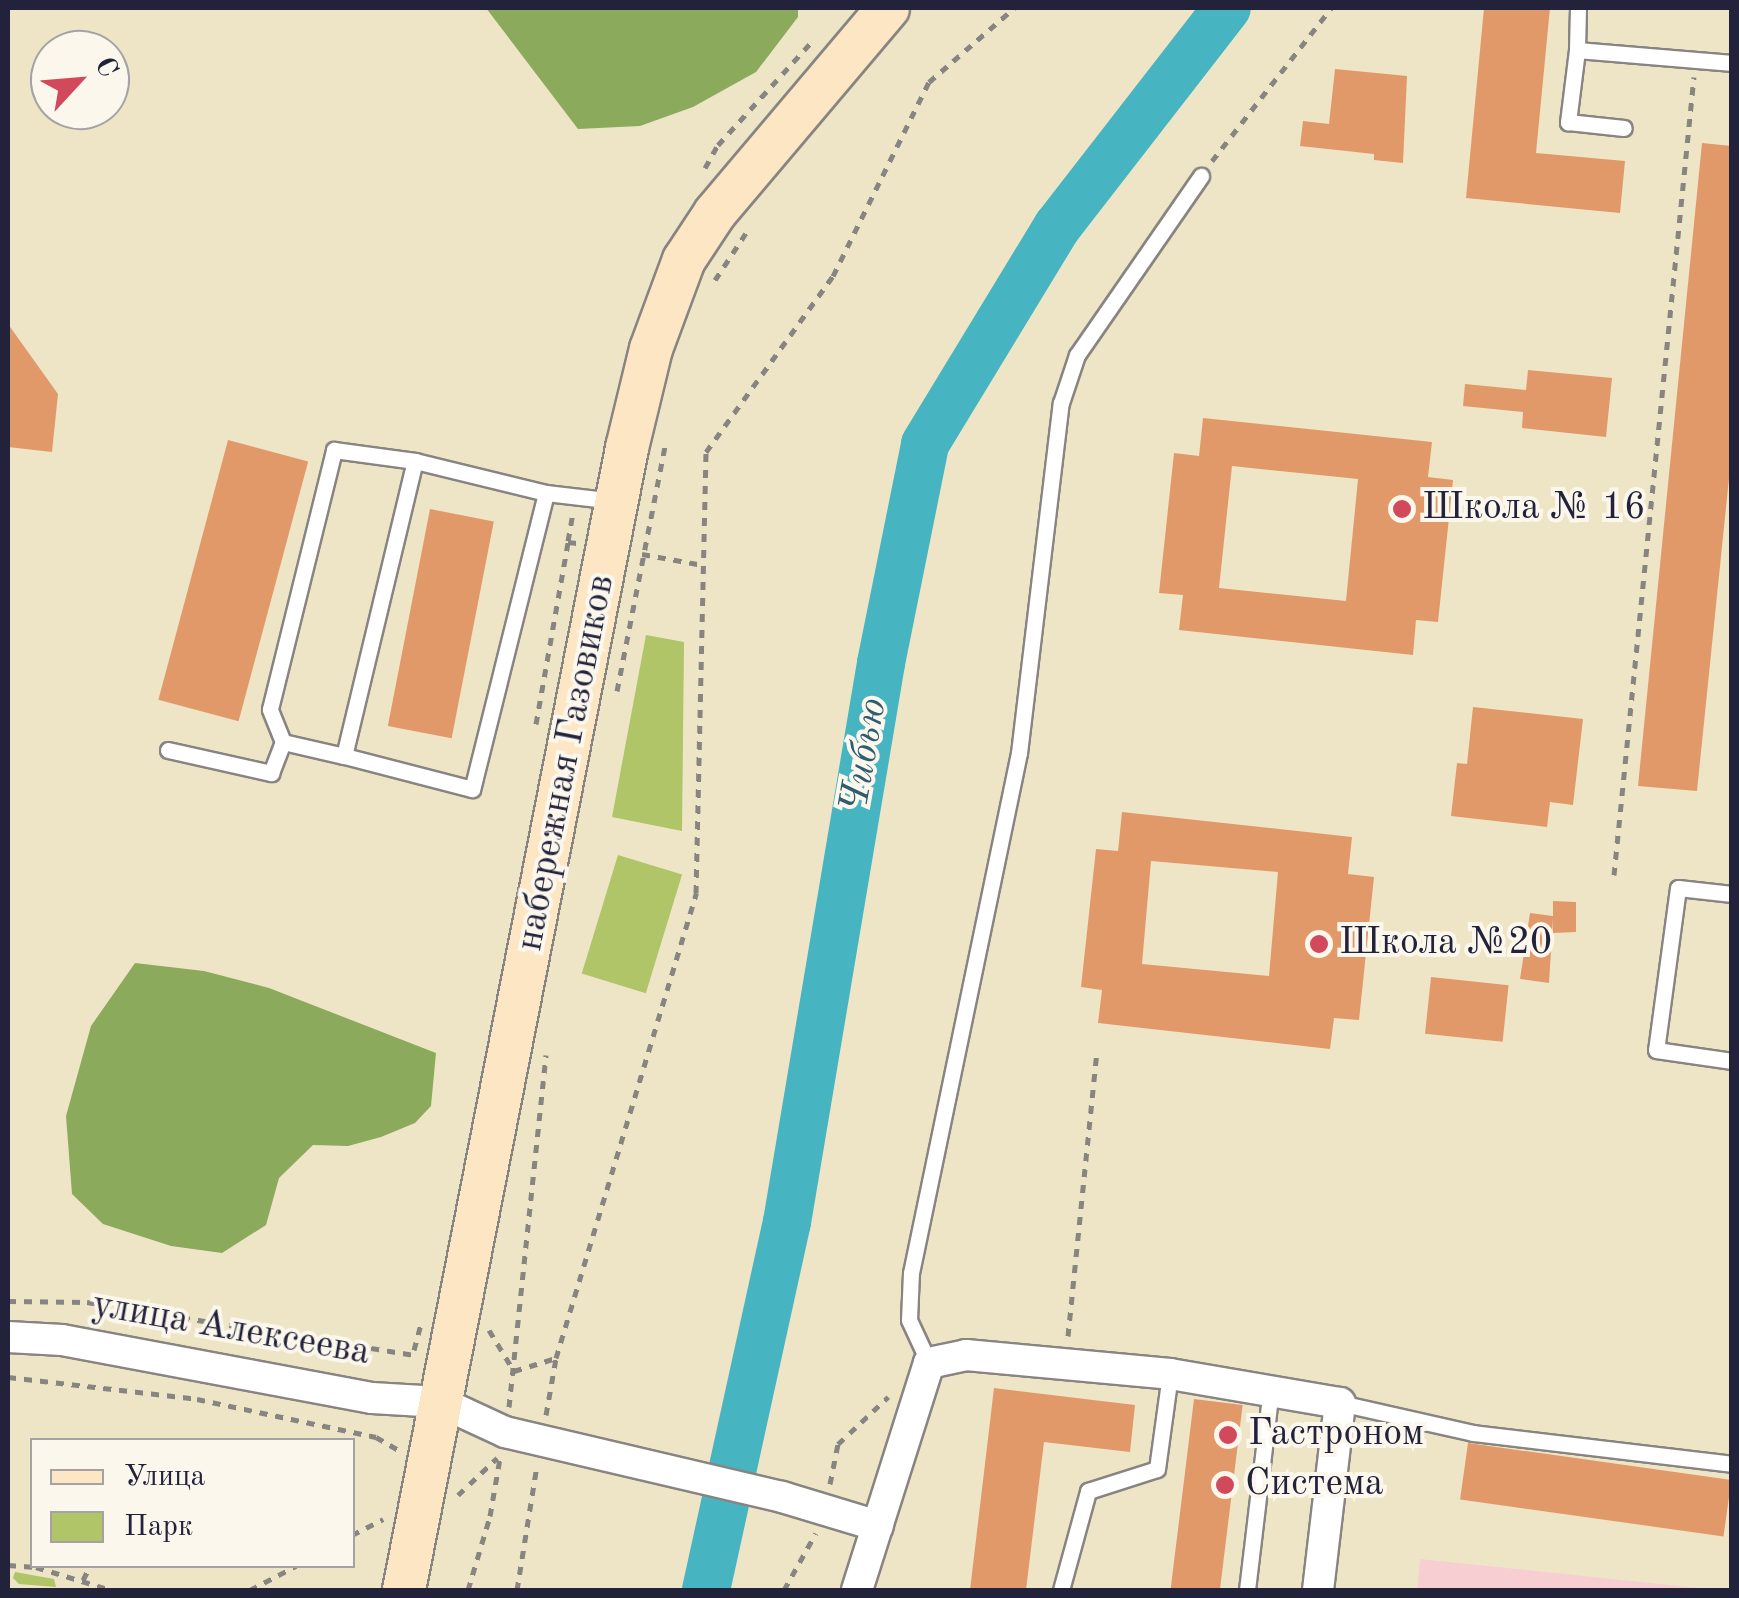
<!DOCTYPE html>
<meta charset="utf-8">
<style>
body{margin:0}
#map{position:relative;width:1739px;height:1598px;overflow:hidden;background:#eee5c7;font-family:"Old Standard TT",serif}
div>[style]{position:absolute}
.built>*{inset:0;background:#f7cfd2}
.green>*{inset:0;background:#b0c468;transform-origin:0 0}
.forest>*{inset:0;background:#8caa5c}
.river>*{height:48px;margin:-24px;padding:0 24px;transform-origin:24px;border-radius:24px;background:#46b4c1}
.building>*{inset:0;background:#e2996a;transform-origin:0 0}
.path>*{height:5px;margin-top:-2.5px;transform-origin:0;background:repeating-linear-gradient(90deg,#888481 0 8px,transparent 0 16px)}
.roads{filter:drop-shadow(2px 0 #888481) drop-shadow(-2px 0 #888481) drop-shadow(0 2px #888481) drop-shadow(0 -2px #888481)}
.service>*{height:15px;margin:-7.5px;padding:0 7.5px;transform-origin:7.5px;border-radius:7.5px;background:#fff}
.minor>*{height:30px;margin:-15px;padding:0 15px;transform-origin:15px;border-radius:15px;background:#fff}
.secondary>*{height:42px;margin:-21px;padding:0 21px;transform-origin:21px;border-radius:21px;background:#fce6c4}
.dots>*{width:28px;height:28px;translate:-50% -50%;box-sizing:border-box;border:5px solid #fbf7ec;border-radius:50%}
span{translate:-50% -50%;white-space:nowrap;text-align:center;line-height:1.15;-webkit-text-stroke:8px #fbf7ec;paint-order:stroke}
.poi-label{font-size:38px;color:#22223b}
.left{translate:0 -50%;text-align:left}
.street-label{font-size:38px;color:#22223b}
.water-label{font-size:40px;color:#305c71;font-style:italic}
.frame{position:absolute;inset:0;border:10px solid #22223b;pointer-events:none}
.legend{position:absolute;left:30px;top:1438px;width:325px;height:130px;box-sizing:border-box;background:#fbf7ec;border:2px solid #a4a2a5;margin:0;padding:12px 18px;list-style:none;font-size:30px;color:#22223b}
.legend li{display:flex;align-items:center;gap:20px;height:50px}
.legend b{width:50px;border:2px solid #a4a2a5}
.north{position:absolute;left:30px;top:30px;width:100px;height:100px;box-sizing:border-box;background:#fbf7ec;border:2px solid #a4a2a5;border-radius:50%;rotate:64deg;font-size:28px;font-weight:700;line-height:40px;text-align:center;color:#22223b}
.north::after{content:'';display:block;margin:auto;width:35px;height:45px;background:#d1495b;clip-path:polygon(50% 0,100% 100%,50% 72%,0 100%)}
</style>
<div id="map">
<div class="built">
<div style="clip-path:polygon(1420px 1559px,1718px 1590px,1417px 1590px)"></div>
</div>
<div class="green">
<div style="clip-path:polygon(646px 635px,684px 642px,682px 831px,612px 817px)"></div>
<div style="left:618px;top:855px;width:67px;height:124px;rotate:17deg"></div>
<div style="clip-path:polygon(15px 1572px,54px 1579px,56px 1587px,19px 1584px,13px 1578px)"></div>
</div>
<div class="forest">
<div style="clip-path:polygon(486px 8px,798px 8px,798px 17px,756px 72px,693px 107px,640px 126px,578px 129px)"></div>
<div style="clip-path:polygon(135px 963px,204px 971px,269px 988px,436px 1053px,431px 1106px,415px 1123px,381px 1137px,348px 1146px,313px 1145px,279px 1178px,266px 1225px,222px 1253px,171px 1246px,103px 1224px,72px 1194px,66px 1116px,91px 1026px)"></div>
</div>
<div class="river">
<div style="left:706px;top:1590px;width:377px;rotate:-77.6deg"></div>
<div style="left:787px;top:1222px;width:567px;rotate:-80.45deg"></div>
<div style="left:881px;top:663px;width:223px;rotate:-78.6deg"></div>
<div style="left:925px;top:444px;width:254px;rotate:-58.7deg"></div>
<div style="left:1057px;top:227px;width:277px;rotate:-52.2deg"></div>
</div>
<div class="building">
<div style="clip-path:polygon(1484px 8px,1550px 8px,1536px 153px,1625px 161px,1620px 213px,1466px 198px)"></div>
<div style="clip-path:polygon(1335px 69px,1407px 76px,1403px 163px,1374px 160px,1374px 154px,1300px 146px,1303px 121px,1329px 124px)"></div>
<div style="clip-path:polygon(1702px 143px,1732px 146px,1732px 449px,1697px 791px,1638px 786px)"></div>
<div style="clip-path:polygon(8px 324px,58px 394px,52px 452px,8px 447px)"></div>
<div style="clip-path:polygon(1528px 370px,1612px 378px,1606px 437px,1522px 428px,1523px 412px,1463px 406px,1465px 384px,1526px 390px)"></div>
<div style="clip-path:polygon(evenodd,1203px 418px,1432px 442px,1428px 477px,1453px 480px,1438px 622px,1416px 620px,1413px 655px,1179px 630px,1183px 595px,1159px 593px,1174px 453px,1199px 456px,1203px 418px,1232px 466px,1358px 479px,1346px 601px,1219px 588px,1232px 466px)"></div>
<div style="left:228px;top:440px;width:83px;height:269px;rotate:15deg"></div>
<div style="left:430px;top:509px;width:65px;height:221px;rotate:11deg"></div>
<div style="clip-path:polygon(1473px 707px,1583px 719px,1573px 805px,1550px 802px,1547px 827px,1451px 816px,1457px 763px,1467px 764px)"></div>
<div style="clip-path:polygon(evenodd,1122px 812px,1352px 837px,1348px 874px,1374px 877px,1359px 1020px,1334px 1018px,1330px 1049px,1098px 1023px,1102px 990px,1081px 987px,1096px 849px,1118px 851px,1122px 812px,1151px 861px,1278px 872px,1269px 976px,1142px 964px,1151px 861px)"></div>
<div style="clip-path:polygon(1553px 901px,1576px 902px,1576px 932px,1553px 933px,1553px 919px,1549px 983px,1520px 979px,1530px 913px,1553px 916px)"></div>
<div style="left:1431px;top:977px;width:78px;height:57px;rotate:6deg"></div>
<div style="clip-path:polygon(994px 1388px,1135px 1405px,1130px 1452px,1044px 1442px,1026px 1590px,970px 1590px)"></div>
<div style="left:1194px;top:1399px;width:49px;height:192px;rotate:7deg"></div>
<div style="left:1468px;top:1443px;width:266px;height:57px;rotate:8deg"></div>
</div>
<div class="path">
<div style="left:1212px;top:161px;width:194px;rotate:-52.1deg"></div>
<div style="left:705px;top:168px;width:26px;rotate:-61deg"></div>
<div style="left:718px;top:145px;width:143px;rotate:-47.8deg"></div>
<div style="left:715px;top:280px;width:60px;rotate:-56.6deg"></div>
<div style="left:568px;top:541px;width:28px;rotate:-80deg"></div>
<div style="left:642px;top:554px;width:62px;rotate:10.2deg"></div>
<div style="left:617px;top:691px;width:254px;rotate:-78.9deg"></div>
<div style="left:536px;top:724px;width:185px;rotate:-80deg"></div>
<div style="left:568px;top:542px;width:9px;rotate:6deg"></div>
<div style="left:1614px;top:875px;width:802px;rotate:-84.28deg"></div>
<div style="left:8px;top:1301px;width:79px;rotate:0.7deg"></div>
<div style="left:87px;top:1302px;width:330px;rotate:9.2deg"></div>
<div style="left:489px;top:1330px;width:48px;rotate:58.6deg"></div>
<div style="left:514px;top:1371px;width:44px;rotate:-17.2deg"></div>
<div style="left:1068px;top:1336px;width:286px;rotate:-84.2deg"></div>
<div style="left:414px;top:1350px;width:28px;rotate:-75deg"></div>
<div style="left:8px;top:1377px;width:190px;rotate:6.6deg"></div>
<div style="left:197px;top:1399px;width:183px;rotate:12deg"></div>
<div style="left:376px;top:1437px;width:28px;rotate:30deg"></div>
<div style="left:509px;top:1407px;width:354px;rotate:-84deg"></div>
<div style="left:546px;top:1415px;width:58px;rotate:-80deg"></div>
<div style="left:556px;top:1358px;width:486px;rotate:-73.2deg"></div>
<div style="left:696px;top:893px;width:441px;rotate:-88.7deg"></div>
<div style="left:706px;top:452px;width:217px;rotate:-54.2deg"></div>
<div style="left:833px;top:276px;width:216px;rotate:-63.7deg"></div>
<div style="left:929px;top:82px;width:113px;rotate:-41deg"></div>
<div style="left:830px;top:1484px;width:41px;rotate:-78.7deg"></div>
<div style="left:838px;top:1444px;width:69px;rotate:-43.2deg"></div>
<div style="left:458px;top:1495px;width:54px;rotate:-43.5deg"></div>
<div style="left:352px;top:1535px;width:35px;rotate:-27deg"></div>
<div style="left:8px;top:1565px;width:28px;rotate:4deg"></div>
<div style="left:36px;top:1567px;width:78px;rotate:17deg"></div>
<div style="left:83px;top:1580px;width:16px;rotate:-63deg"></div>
<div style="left:250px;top:1590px;width:52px;rotate:-27.6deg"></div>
<div style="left:468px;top:1590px;width:77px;rotate:-73.4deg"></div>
<div style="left:490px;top:1516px;width:59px;rotate:-80.2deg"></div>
<div style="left:517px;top:1590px;width:127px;rotate:-80.9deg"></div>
<div style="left:784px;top:1590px;width:65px;rotate:-60.7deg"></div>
</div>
<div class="roads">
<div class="service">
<div style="left:1578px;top:8px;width:42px;rotate:91.4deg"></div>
<div style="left:1577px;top:50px;width:156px;rotate:4.8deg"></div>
<div style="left:1577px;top:50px;width:73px;rotate:97.1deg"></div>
<div style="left:1568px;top:122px;width:56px;rotate:6.1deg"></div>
<div style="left:546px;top:493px;width:305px;rotate:104deg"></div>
<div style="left:472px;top:789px;width:132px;rotate:-165.5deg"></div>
<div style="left:344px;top:756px;width:303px;rotate:-76.5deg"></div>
<div style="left:415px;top:461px;width:135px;rotate:13.7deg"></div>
<div style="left:546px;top:493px;width:69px;rotate:6.6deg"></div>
<div style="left:283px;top:742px;width:35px;rotate:-112deg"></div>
<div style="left:270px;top:709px;width:267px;rotate:-76.1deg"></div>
<div style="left:334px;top:450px;width:82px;rotate:7.7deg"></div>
<div style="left:168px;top:750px;width:106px;rotate:12.6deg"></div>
<div style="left:271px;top:773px;width:33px;rotate:-69deg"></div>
<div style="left:283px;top:742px;width:63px;rotate:12.9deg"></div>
<div style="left:1732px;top:894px;width:54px;rotate:-173.7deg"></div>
<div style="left:1678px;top:888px;width:163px;rotate:97.7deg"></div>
<div style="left:1656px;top:1050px;width:77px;rotate:8.2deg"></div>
<div style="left:929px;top:1363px;width:47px;rotate:-114.9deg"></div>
<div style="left:909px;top:1320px;width:47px;rotate:-87.6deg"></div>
<div style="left:911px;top:1273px;width:531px;rotate:-78.27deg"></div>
<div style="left:1019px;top:753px;width:353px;rotate:-83.2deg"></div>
<div style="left:1061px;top:403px;width:51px;rotate:-71.6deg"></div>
<div style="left:1077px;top:355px;width:218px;rotate:-55.3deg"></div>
<div style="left:1340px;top:1403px;width:136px;rotate:12.7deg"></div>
<div style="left:1473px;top:1433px;width:261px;rotate:6.8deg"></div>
<div style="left:1061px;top:1590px;width:103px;rotate:-74.7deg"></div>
<div style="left:1088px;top:1491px;width:72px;rotate:-17.7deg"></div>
<div style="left:1157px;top:1469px;width:96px;rotate:-82.2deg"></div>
<div style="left:1247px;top:1590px;width:202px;rotate:-83.2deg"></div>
</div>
<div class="minor">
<div style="left:8px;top:1337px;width:54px;rotate:3.2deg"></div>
<div style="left:62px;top:1340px;width:315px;rotate:10.6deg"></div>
<div style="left:372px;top:1398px;width:68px;rotate:3.4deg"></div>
<div style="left:440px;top:1402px;width:72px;rotate:24.8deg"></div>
<div style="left:505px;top:1432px;width:285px;rotate:13.2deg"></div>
<div style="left:782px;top:1497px;width:100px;rotate:16.8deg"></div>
<div style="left:857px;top:1590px;width:238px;rotate:-72.4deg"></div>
<div style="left:929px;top:1363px;width:38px;rotate:-12deg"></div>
<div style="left:966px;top:1355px;width:205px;rotate:5.3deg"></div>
<div style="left:1170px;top:1374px;width:172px;rotate:9.7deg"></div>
<div style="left:1340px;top:1403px;width:188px;rotate:96.7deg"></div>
</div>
<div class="secondary">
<div style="left:404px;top:1590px;width:1164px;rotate:-78.95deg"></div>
<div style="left:627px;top:448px;width:102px;rotate:-76.4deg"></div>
<div style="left:651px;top:349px;width:95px;rotate:-69.7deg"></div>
<div style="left:684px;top:260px;width:56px;rotate:-56.6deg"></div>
<div style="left:715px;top:213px;width:268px;rotate:-49.8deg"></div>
</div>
</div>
<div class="dots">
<div style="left:1402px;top:509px;background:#d1495b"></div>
<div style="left:1319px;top:944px;background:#d1495b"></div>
<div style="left:1228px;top:1435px;background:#d1495b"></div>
<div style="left:1225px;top:1485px;background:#d1495b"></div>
</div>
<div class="poi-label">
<span class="left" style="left:1422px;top:509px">Школа № 16</span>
<span class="left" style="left:1339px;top:944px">Школа №20</span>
<span class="left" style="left:1248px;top:1435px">Гастроном</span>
<span class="left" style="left:1245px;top:1485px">Система</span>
</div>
<div class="street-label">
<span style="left:567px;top:763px;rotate:-79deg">набережная Газовиков</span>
<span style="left:231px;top:1330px;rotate:10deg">улица Алексеева</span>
</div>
<div class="water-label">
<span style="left:865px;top:756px;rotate:-80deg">Чибью</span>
</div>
<div class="frame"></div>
<ul class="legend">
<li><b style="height:12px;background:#fce6c4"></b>Улица</li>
<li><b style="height:28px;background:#b0c468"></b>Парк</li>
</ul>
<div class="north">С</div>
</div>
